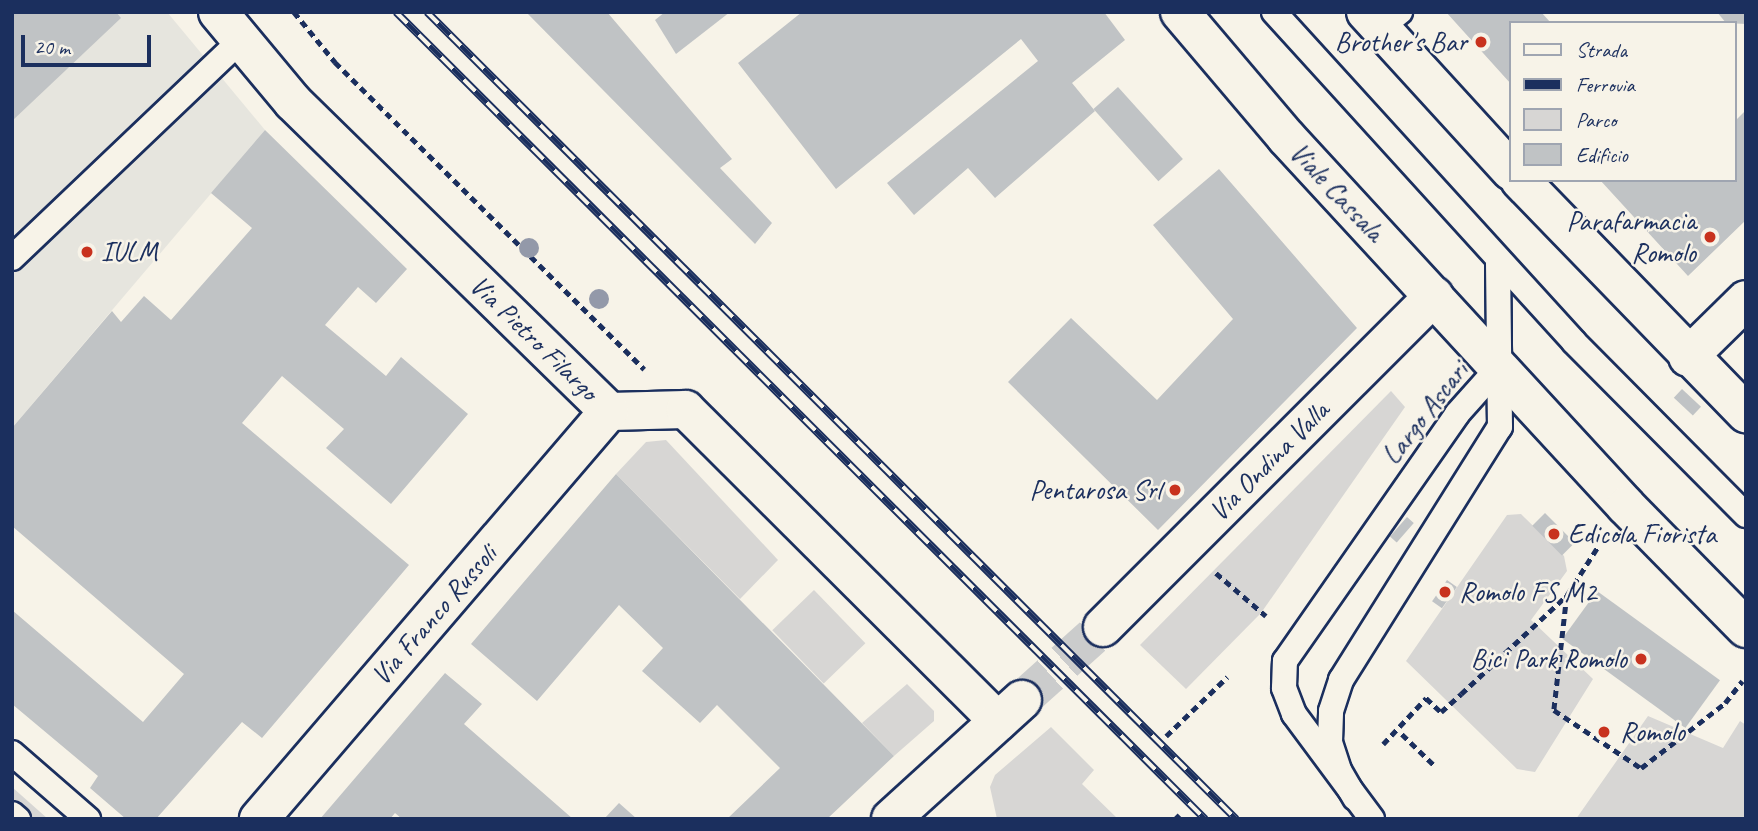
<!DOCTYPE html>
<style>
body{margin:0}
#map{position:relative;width:1758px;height:831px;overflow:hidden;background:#f7f3e8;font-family:Caveat,sans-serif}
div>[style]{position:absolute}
.built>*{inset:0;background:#e6e5de}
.green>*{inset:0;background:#d7d6d4;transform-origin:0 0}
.building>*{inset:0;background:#c0c3c5;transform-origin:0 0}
.minor-tunnel>*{height:38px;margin-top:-19px;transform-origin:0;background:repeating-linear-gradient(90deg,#cbcccc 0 38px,transparent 0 57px)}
.path>*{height:4.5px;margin-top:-2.25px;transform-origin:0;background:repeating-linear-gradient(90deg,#1b2f5e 0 7px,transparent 0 12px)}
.roads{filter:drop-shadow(2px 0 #1b2f5e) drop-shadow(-2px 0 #1b2f5e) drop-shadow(0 2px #1b2f5e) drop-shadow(0 -2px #1b2f5e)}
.service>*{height:24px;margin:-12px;padding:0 12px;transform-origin:12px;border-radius:12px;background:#f7f3e8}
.pedestrian>*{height:37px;margin:-18.5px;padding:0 18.5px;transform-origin:18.5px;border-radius:18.5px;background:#f7f3e8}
.minor>*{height:38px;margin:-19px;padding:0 19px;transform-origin:19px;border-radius:19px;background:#f7f3e8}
.primary>*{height:38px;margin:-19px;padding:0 19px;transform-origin:19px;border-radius:19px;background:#f7f3e8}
.rail>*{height:8px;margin-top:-4px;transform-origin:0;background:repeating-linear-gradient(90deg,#f7f3e8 0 16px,#1b2f5e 0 32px);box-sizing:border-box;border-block:2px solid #1b2f5e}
.trees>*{width:20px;height:20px;margin:-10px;border-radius:50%;background:#9399a9}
.dots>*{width:19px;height:19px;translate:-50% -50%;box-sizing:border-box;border:4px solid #f7f3e8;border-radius:50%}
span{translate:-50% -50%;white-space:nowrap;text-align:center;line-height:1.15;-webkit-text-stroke:5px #f7f3e8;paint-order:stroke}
.poi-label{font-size:28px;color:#1b2f5e}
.right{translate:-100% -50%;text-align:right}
.left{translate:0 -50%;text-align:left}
.street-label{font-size:28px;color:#1b2f5e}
.frame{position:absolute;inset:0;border:14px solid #1b2f5e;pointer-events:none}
.legend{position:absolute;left:1509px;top:21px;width:228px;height:161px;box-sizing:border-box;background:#f7f3e8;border:2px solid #9fa5b1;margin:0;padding:9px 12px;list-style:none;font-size:21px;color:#1b2f5e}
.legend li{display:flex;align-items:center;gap:14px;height:35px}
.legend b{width:35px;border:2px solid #9fa5b1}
.scale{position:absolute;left:21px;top:35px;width:130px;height:32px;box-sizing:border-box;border:4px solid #1b2f5e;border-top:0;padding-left:9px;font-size:21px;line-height:24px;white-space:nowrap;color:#1b2f5e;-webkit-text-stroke:5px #f7f3e8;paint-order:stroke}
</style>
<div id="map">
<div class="built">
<div style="clip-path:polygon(12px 12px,167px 12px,265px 130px,12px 428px)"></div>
</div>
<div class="green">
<div style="clip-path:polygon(1391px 391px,1405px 407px,1261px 613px,1186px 689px,1140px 645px)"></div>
<div style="clip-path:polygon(666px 440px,778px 560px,740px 599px,616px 474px,646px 442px)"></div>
<div style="clip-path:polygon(1521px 514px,1564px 556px,1567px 571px,1531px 620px,1593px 679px,1535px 772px,1517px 769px,1406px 661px,1507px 515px)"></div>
<div style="left:814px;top:590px;width:74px;height:58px;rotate:46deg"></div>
<div style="clip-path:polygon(907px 684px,934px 711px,934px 721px,894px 756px,862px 723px)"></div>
<div style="clip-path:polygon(1648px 716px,1723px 748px,1740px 721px,1746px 725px,1746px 819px,1576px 819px)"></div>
<div style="clip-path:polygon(1051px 727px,1094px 770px,1082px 784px,1118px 819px,997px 819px,990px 787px,995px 775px)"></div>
<div style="clip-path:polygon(12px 787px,48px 819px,12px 819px)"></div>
</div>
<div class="building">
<div style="clip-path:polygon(12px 12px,116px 12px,121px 18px,12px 121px)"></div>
<div style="clip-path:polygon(526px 12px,607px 12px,732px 159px,720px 168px,772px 223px,755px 244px)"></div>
<div style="clip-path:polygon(665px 12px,730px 12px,676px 54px,655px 20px)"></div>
<div style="clip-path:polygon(802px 12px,1104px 12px,1125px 40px,1072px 83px,1095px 111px,995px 198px,968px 168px,914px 215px,887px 183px,1038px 61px,1021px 39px,836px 189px,738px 63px)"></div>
<div style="clip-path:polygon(1446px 12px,1541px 12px,1551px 23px,1511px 23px,1511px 84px)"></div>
<div style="clip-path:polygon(1717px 12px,1746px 12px,1746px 24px,1726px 23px)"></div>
<div style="left:1118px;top:87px;width:97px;height:33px;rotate:48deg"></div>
<div style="clip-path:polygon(1746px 110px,1746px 220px,1688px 276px,1600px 180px,1735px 180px,1735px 121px)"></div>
<div style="clip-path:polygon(265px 130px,407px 269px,376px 303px,358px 287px,325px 325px,386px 376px,401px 357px,468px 414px,391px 504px,326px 448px,344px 429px,282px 376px,242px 423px,409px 565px,262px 738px,242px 722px,156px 819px,126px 819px,90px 788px,98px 776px,12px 704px,12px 610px,143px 722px,184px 674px,12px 526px,12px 428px,112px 311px,121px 322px,144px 296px,171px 320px,252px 228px,211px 193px)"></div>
<div style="clip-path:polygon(1219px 169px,1357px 328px,1158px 530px,1008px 382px,1071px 318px,1157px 400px,1233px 319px,1153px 225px)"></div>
<div style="left:1682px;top:389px;width:26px;height:12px;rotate:43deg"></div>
<div style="clip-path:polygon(616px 474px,894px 756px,827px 819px,727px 819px,780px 768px,717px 705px,700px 723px,642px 671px,663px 648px,619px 605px,537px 701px,471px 644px)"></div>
<div style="left:1545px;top:513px;width:42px;height:18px;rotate:45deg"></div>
<div style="left:1407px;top:517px;width:9px;height:26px;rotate:41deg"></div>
<div style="left:1447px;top:580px;width:12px;height:26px;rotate:35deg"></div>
<div style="left:1597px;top:591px;width:152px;height:59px;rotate:36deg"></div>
<div style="clip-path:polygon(445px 673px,482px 704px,464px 724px,573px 819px,402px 819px,395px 813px,390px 819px,320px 819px)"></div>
<div style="clip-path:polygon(619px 803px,637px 819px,604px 819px)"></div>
</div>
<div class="minor-tunnel">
<div style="left:1022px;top:700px;width:109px;rotate:-42deg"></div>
</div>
<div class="path">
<div style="left:294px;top:12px;width:65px;rotate:50.6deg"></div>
<div style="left:335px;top:62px;width:436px;rotate:44.8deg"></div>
<div style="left:1216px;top:573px;width:66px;rotate:40.7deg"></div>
<div style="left:1567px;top:595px;width:116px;rotate:96.4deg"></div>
<div style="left:1554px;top:710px;width:105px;rotate:33.7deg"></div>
<div style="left:1641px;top:768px;width:106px;rotate:-37.7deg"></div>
<div style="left:1725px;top:703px;width:28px;rotate:-52deg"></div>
<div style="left:1402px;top:734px;width:46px;rotate:44.1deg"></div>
<div style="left:1166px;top:736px;width:85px;rotate:-44deg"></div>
<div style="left:1383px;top:744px;width:63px;rotate:-46.9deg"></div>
<div style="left:1426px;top:698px;width:21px;rotate:43deg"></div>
<div style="left:1441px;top:712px;width:27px;rotate:-42deg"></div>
<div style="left:1461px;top:694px;width:145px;rotate:-43deg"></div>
<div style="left:1567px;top:595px;width:56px;rotate:-57.4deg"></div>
<div style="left:1175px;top:819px;width:6px;rotate:-45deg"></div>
</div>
<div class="roads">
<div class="service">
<div style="left:1274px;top:12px;width:446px;rotate:47.7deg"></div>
<div style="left:1574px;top:342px;width:244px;rotate:45.2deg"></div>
<div style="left:1380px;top:28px;width:26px;rotate:-39deg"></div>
<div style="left:12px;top:258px;width:316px;rotate:-43.6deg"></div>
<div style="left:12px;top:753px;width:101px;rotate:41deg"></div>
<div style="left:1355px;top:798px;width:32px;rotate:-120deg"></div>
<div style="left:1339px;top:770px;width:29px;rotate:-108deg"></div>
<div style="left:1330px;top:742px;width:31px;rotate:-88deg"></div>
<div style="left:1331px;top:711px;width:33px;rotate:-72deg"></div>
<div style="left:1341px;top:680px;width:299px;rotate:-57.9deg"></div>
<div style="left:1500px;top:427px;width:168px;rotate:-90.7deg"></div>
<div style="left:12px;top:814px;width:8px;rotate:40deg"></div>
<div style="left:1372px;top:819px;width:131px;rotate:-126.6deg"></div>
<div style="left:1294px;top:714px;width:28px;rotate:-111deg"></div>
<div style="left:1284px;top:688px;width:27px;rotate:-88deg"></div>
<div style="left:1285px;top:661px;width:301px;rotate:-55.1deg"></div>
<div style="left:1457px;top:414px;width:63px;rotate:-48.2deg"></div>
</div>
<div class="pedestrian">
<div style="left:609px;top:411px;width:76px;rotate:-1.5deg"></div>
<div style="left:685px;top:409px;width:442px;rotate:44.9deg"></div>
</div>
<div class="minor">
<div style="left:218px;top:12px;width:117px;rotate:50.2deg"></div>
<div style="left:293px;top:102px;width:442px;rotate:44.4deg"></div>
<div style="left:609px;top:411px;width:538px;rotate:130.62deg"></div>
<div style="left:1688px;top:357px;width:81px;rotate:-44.5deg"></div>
<div style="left:1103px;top:627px;width:468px;rotate:-45deg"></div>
<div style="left:891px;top:819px;width:177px;rotate:-42.3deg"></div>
</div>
<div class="primary">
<div style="left:1180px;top:12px;width:164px;rotate:49.7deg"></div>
<div style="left:1286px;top:137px;width:502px;rotate:47.34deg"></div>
<div style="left:1626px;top:506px;width:171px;rotate:45.5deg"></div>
<div style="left:1366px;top:12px;width:215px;rotate:47.6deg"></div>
<div style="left:1520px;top:180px;width:325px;rotate:45.9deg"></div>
</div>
</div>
<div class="rail">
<div style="left:396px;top:12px;width:1143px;rotate:44.93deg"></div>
<div style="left:427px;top:12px;width:1143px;rotate:44.93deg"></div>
</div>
<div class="trees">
<div style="left:529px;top:248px"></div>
<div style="left:599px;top:299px"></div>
</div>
<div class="dots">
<div style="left:1481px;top:42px;background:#c8321e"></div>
<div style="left:1710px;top:237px;background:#c8321e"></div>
<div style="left:87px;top:252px;background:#c8321e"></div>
<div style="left:1175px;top:490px;background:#c8321e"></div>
<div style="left:1554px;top:534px;background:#c8321e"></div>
<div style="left:1445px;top:592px;background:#c8321e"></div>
<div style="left:1641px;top:659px;background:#c8321e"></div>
<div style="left:1604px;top:732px;background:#c8321e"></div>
</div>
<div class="poi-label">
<span class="right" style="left:1467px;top:42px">Brother's Bar</span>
<span class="right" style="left:1696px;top:237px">Parafarmacia<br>Romolo</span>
<span class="left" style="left:101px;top:252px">IULM</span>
<span class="right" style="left:1161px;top:490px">Pentarosa Srl</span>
<span class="left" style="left:1568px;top:534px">Edicola Fiorista</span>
<span class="left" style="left:1459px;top:592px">Romolo FS M2</span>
<span class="right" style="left:1627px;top:659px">Bici Park Romolo</span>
<span class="left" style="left:1620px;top:732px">Romolo</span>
</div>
<div class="street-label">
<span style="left:1337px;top:192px;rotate:47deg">Viale Cassala</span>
<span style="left:534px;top:338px;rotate:44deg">Via Pietro Filargo</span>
<span style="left:1425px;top:413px;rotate:-52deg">Largo Ascari</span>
<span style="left:1269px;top:461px;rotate:-45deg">Via Ondina Valla</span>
<span style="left:434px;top:615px;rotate:-49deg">Via Franco Russoli</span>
</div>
<div class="frame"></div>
<ul class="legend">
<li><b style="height:9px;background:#f7f3e8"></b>Strada</li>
<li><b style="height:9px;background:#1b2f5e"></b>Ferrovia</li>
<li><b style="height:19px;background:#d7d6d4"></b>Parco</li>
<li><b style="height:19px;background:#c0c3c5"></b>Edificio</li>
</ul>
<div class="scale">20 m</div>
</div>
